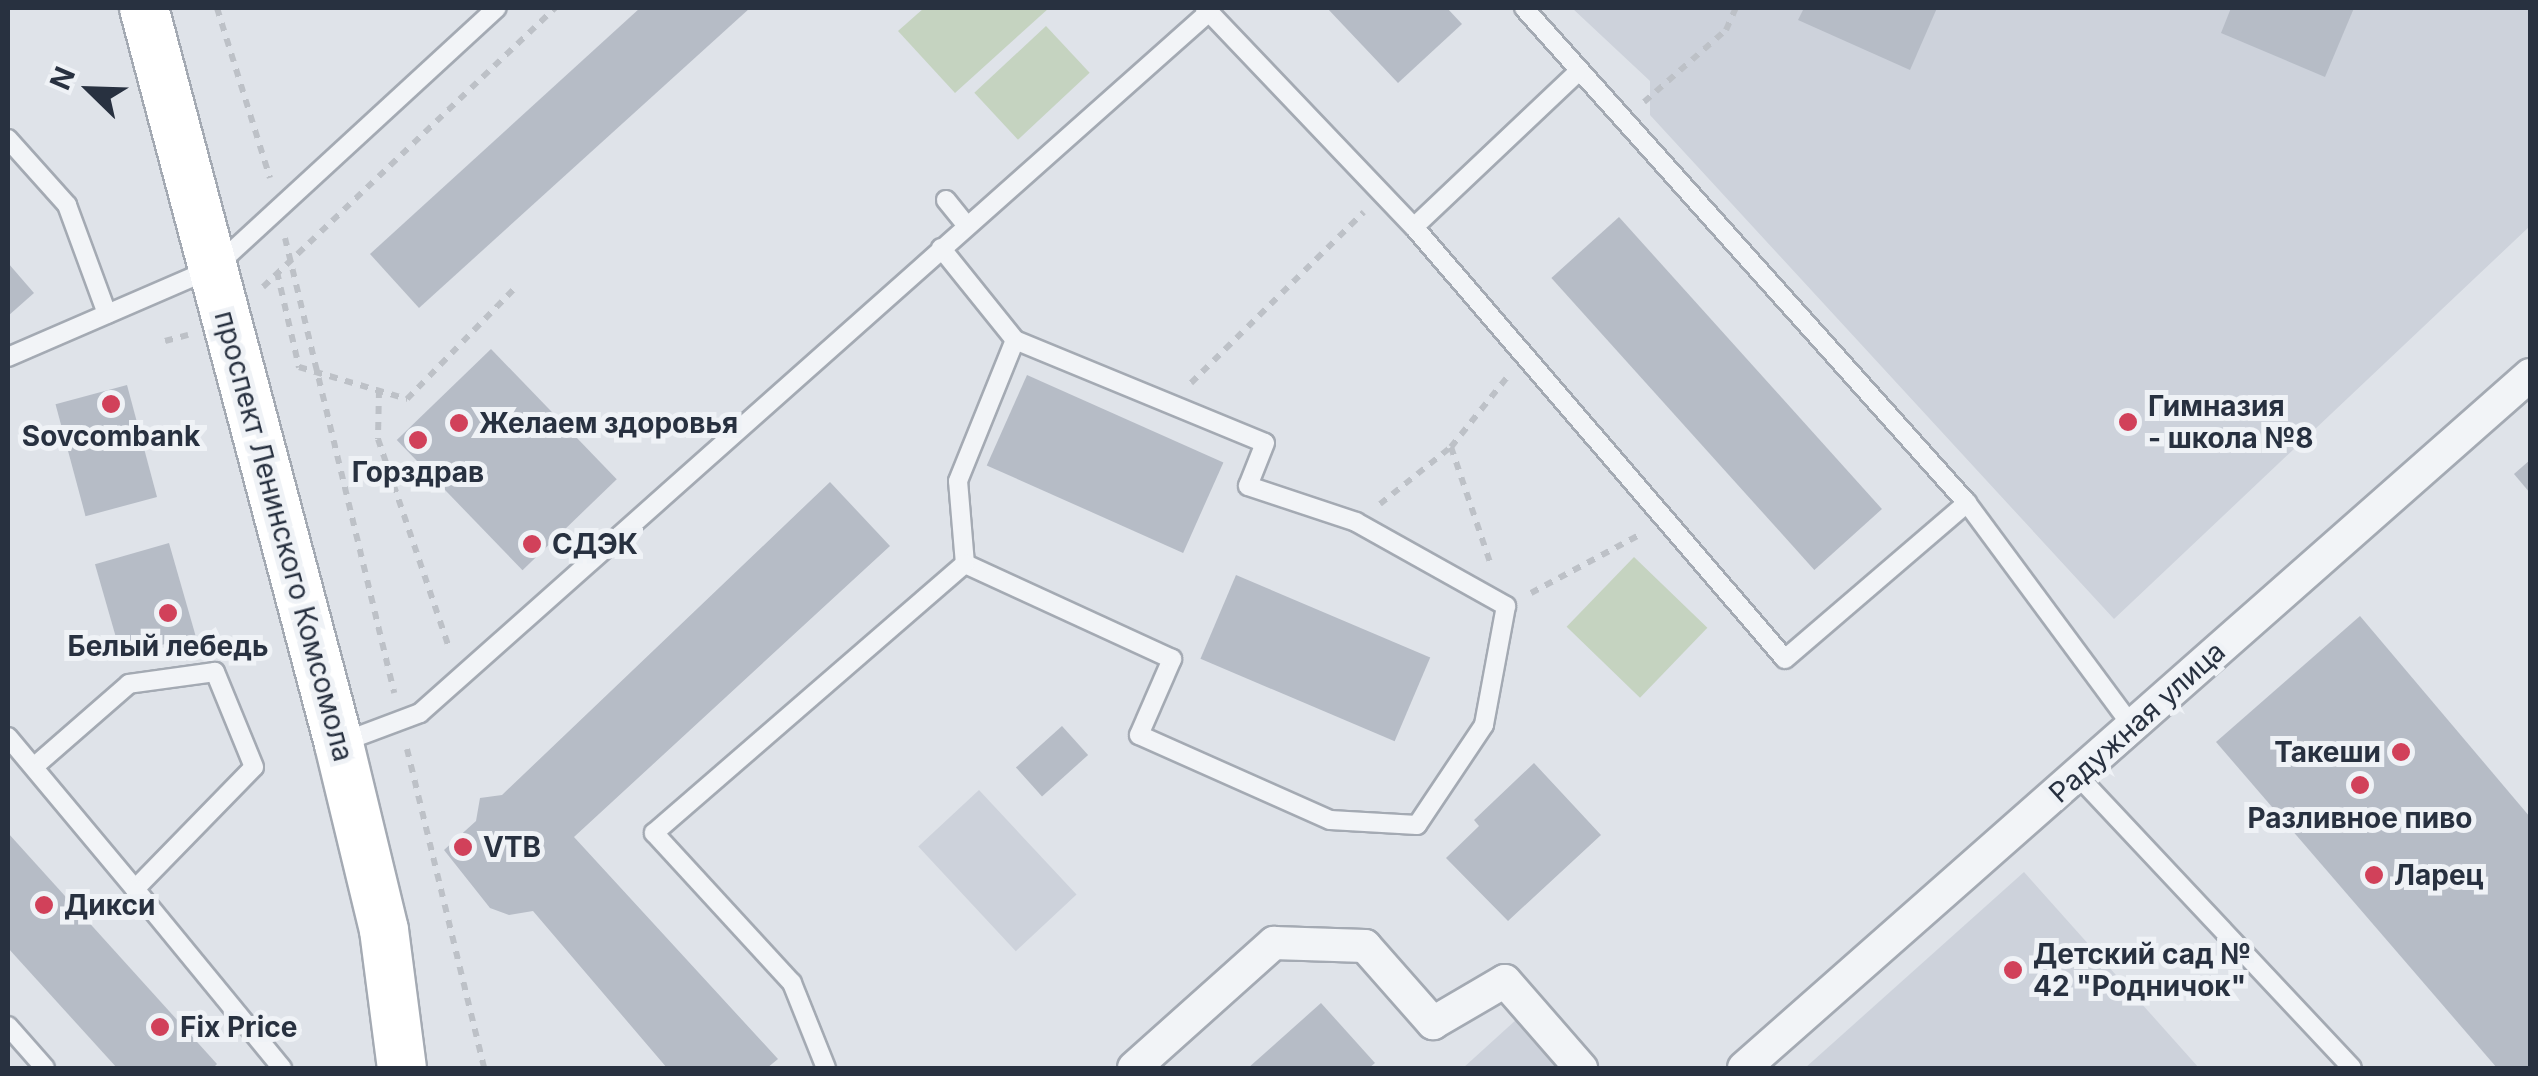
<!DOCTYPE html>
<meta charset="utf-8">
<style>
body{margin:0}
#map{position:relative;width:2538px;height:1076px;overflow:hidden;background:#dfe3e9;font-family:Inter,sans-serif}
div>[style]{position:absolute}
.built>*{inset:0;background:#cdd2db;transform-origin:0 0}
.green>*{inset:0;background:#c5d3c0;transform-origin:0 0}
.building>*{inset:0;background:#b6bcc6;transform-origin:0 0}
.path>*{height:6px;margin-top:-3px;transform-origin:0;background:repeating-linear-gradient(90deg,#bdc1c7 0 8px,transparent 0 16px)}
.roads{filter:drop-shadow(2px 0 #a4aab3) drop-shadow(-2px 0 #a4aab3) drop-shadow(0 2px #a4aab3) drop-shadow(0 -2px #a4aab3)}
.lane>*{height:18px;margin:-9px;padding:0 9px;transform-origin:9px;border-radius:9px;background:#f2f4f7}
.street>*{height:32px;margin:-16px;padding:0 16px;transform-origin:16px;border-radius:16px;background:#f2f4f7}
.secondary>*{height:48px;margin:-24px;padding:0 24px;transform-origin:24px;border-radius:24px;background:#fff}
.dots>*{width:28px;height:28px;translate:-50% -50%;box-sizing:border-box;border:5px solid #eff2f6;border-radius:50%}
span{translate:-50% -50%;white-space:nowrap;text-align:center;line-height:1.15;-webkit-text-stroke:10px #eff2f6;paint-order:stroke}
.poi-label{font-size:28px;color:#283140;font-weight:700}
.left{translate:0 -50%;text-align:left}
.right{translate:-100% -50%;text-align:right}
.street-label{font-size:28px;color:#283140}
.frame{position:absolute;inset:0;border:10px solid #283140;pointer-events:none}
.north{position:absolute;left:40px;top:40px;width:100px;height:100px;-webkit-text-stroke:8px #eff2f6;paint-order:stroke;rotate:293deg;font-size:28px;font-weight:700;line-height:40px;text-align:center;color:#283140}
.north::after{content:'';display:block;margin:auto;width:35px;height:45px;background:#283140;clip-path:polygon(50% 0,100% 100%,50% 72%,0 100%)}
</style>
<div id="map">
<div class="built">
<div style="clip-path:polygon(1572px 8px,2530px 8px,2530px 226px,2114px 619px,1650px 115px,1650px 81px)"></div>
<div style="left:979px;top:790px;width:143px;height:83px;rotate:47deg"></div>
<div style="clip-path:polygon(2024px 872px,2199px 1068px,1805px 1068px)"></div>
<div style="clip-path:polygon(1517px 1019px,1562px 1068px,1463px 1068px)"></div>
</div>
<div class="green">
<div style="clip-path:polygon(924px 8px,1049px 8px,955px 93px,898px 31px)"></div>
<div style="left:1046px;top:26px;width:64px;height:98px;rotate:47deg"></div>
<div style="left:1634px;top:557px;width:102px;height:97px;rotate:44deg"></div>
</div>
<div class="building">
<div style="clip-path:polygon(640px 8px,750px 8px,419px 308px,370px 254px)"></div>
<div style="clip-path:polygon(1327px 8px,1447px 8px,1462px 24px,1398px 83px)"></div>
<div style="clip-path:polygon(1804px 8px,1937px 8px,1910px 70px,1798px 20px)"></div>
<div style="clip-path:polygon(2231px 8px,2354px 8px,2325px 77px,2221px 33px)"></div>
<div style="left:1619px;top:217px;width:393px;height:91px;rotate:48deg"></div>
<div style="clip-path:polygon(8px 263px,34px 293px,8px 316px)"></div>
<div style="left:491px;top:349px;width:181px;height:131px;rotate:46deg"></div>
<div style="left:1027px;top:375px;width:215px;height:99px;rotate:24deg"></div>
<div style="left:127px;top:385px;width:116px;height:74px;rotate:75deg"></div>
<div style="clip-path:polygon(2530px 460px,2530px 493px,2514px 474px)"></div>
<div style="clip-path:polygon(830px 482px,890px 546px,574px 837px,778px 1059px,767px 1068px,667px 1068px,533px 911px,509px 915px,490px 908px,444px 850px,476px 821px,480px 798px,502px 795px)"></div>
<div style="left:169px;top:543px;width:96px;height:77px;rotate:74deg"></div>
<div style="left:1236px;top:575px;width:211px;height:91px;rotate:23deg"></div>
<div style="clip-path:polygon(2360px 616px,2530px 817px,2530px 1068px,2497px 1068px,2216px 742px)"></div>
<div style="left:1062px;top:726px;width:39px;height:62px;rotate:48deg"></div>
<div style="clip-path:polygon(1534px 763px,1601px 835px,1508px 921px,1446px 858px,1479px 826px,1474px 820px)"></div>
<div style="clip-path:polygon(8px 833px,217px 1064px,213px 1068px,117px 1068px,8px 948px)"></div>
<div style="clip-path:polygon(1321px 1003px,1375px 1063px,1369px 1068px,1248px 1068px)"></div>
</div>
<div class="path">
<div style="left:217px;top:8px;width:178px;rotate:72.7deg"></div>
<div style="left:1644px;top:102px;width:109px;rotate:-41.3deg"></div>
<div style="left:1726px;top:30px;width:24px;rotate:-66deg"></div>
<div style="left:285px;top:238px;width:468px;rotate:76.5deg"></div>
<div style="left:277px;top:272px;width:98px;rotate:77deg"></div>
<div style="left:299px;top:367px;width:113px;rotate:16.5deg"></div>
<div style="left:407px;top:399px;width:153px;rotate:-45.8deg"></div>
<div style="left:263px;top:287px;width:404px;rotate:-43.7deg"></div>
<div style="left:165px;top:341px;width:24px;rotate:-15deg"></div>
<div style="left:1191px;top:383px;width:243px;rotate:-44.7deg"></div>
<div style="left:379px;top:390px;width:49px;rotate:91.2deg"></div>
<div style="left:378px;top:439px;width:221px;rotate:71.2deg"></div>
<div style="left:1451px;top:447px;width:125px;rotate:71.3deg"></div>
<div style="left:1380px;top:504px;width:91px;rotate:-38.8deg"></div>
<div style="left:1451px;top:447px;width:91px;rotate:-51.2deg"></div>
<div style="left:1531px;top:593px;width:127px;rotate:-28.2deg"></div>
<div style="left:407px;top:749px;width:328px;rotate:76.4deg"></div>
</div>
<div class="roads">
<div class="lane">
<div style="left:1524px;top:8px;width:664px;rotate:48.17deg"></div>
<div style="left:1967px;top:503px;width:279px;rotate:53.5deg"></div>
<div style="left:1209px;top:12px;width:297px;rotate:46.4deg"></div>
<div style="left:1414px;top:227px;width:227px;rotate:-43.4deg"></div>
<div style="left:8px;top:139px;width:89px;rotate:48.2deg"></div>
<div style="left:67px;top:205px;width:116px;rotate:69.8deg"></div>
<div style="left:946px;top:200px;width:32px;rotate:51deg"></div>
<div style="left:1414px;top:227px;width:569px;rotate:49.34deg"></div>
<div style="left:1785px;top:659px;width:240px;rotate:-40.6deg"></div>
<div style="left:941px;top:248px;width:118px;rotate:51.2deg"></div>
<div style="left:1015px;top:340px;width:270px;rotate:22.4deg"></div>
<div style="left:1265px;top:443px;width:46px;rotate:111.6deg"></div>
<div style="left:1248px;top:486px;width:114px;rotate:18.4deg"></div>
<div style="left:1356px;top:522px;width:172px;rotate:29.2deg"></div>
<div style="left:1506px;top:606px;width:121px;rotate:100.5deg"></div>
<div style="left:1484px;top:725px;width:120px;rotate:123.8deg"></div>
<div style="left:1417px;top:825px;width:87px;rotate:-176.7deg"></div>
<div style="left:1330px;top:820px;width:209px;rotate:-156deg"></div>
<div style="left:1139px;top:735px;width:83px;rotate:-66.5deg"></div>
<div style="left:1172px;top:659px;width:228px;rotate:-155.3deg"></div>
<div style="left:8px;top:357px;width:224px;rotate:-23.4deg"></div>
<div style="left:214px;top:268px;width:384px;rotate:-42.6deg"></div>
<div style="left:965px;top:564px;width:83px;rotate:-94.8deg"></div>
<div style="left:958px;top:481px;width:152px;rotate:-68deg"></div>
<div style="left:8px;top:737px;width:198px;rotate:50.1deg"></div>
<div style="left:135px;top:889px;width:170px;rotate:-45.7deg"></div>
<div style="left:254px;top:767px;width:103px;rotate:-112.3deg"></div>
<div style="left:215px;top:672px;width:87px;rotate:172.1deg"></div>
<div style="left:129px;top:684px;width:126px;rotate:138.9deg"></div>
<div style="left:343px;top:742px;width:82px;rotate:-20.6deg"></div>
<div style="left:420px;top:713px;width:1055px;rotate:-41.62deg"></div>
<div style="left:1209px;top:12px;width:6px;rotate:-135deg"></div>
<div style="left:2078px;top:776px;width:400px;rotate:46.8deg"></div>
<div style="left:135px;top:889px;width:232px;rotate:50.6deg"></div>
<div style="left:8px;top:1026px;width:56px;rotate:48.6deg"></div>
<div style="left:826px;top:1068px;width:92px;rotate:-111.8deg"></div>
<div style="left:792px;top:983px;width:204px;rotate:-132.6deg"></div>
<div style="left:654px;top:833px;width:411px;rotate:-40.9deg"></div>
</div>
<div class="street">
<div style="left:1134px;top:1068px;width:188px;rotate:-41.8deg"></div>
<div style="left:1274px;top:943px;width:91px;rotate:1.9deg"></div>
<div style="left:1365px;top:946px;width:103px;rotate:48.6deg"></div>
<div style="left:1433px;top:1023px;width:83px;rotate:-30.3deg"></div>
<div style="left:1505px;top:981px;width:116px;rotate:48.9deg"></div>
<div style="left:1744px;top:1068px;width:1048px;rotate:-41.4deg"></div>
</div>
<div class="secondary">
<div style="left:144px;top:8px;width:761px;rotate:75.16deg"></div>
<div style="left:339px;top:744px;width:191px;rotate:76.4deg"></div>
<div style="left:384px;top:930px;width:139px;rotate:82.6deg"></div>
</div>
</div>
<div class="dots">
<div style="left:111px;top:404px;background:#d1415a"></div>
<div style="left:2128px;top:422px;background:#d1415a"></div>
<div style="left:459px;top:423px;background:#d1415a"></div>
<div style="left:418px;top:440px;background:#d1415a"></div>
<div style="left:532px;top:544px;background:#d1415a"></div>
<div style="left:168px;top:613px;background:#d1415a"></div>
<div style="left:2401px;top:752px;background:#d1415a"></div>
<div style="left:2360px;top:785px;background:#d1415a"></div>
<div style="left:463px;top:847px;background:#d1415a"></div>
<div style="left:2374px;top:875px;background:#d1415a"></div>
<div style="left:44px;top:905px;background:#d1415a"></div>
<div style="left:2013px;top:970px;background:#d1415a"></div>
<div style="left:160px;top:1027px;background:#d1415a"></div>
</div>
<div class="poi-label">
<span class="left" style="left:2148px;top:422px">Гимназия<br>- школа №8</span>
<span class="left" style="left:479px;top:423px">Желаем здоровья</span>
<span style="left:111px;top:436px">Sovcombank</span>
<span style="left:418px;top:472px">Горздрав</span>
<span class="left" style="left:552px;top:544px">СДЭК</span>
<span style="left:168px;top:646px">Белый лебедь</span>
<span class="right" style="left:2381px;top:752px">Такеши</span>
<span style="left:2360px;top:818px">Разливное пиво</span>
<span class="left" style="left:483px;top:847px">VTB</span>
<span class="left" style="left:2394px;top:875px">Ларец</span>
<span class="left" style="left:64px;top:905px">Дикси</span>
<span class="left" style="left:2033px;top:970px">Детский сад №<br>42 "Родничок"</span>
<span class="left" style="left:180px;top:1027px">Fix Price</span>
</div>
<div class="street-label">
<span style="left:284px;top:536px;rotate:75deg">проспект Ленинского Комсомола</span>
<span style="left:2137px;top:722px;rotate:-42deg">Радужная улица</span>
</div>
<div class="frame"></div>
<div class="north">N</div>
</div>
